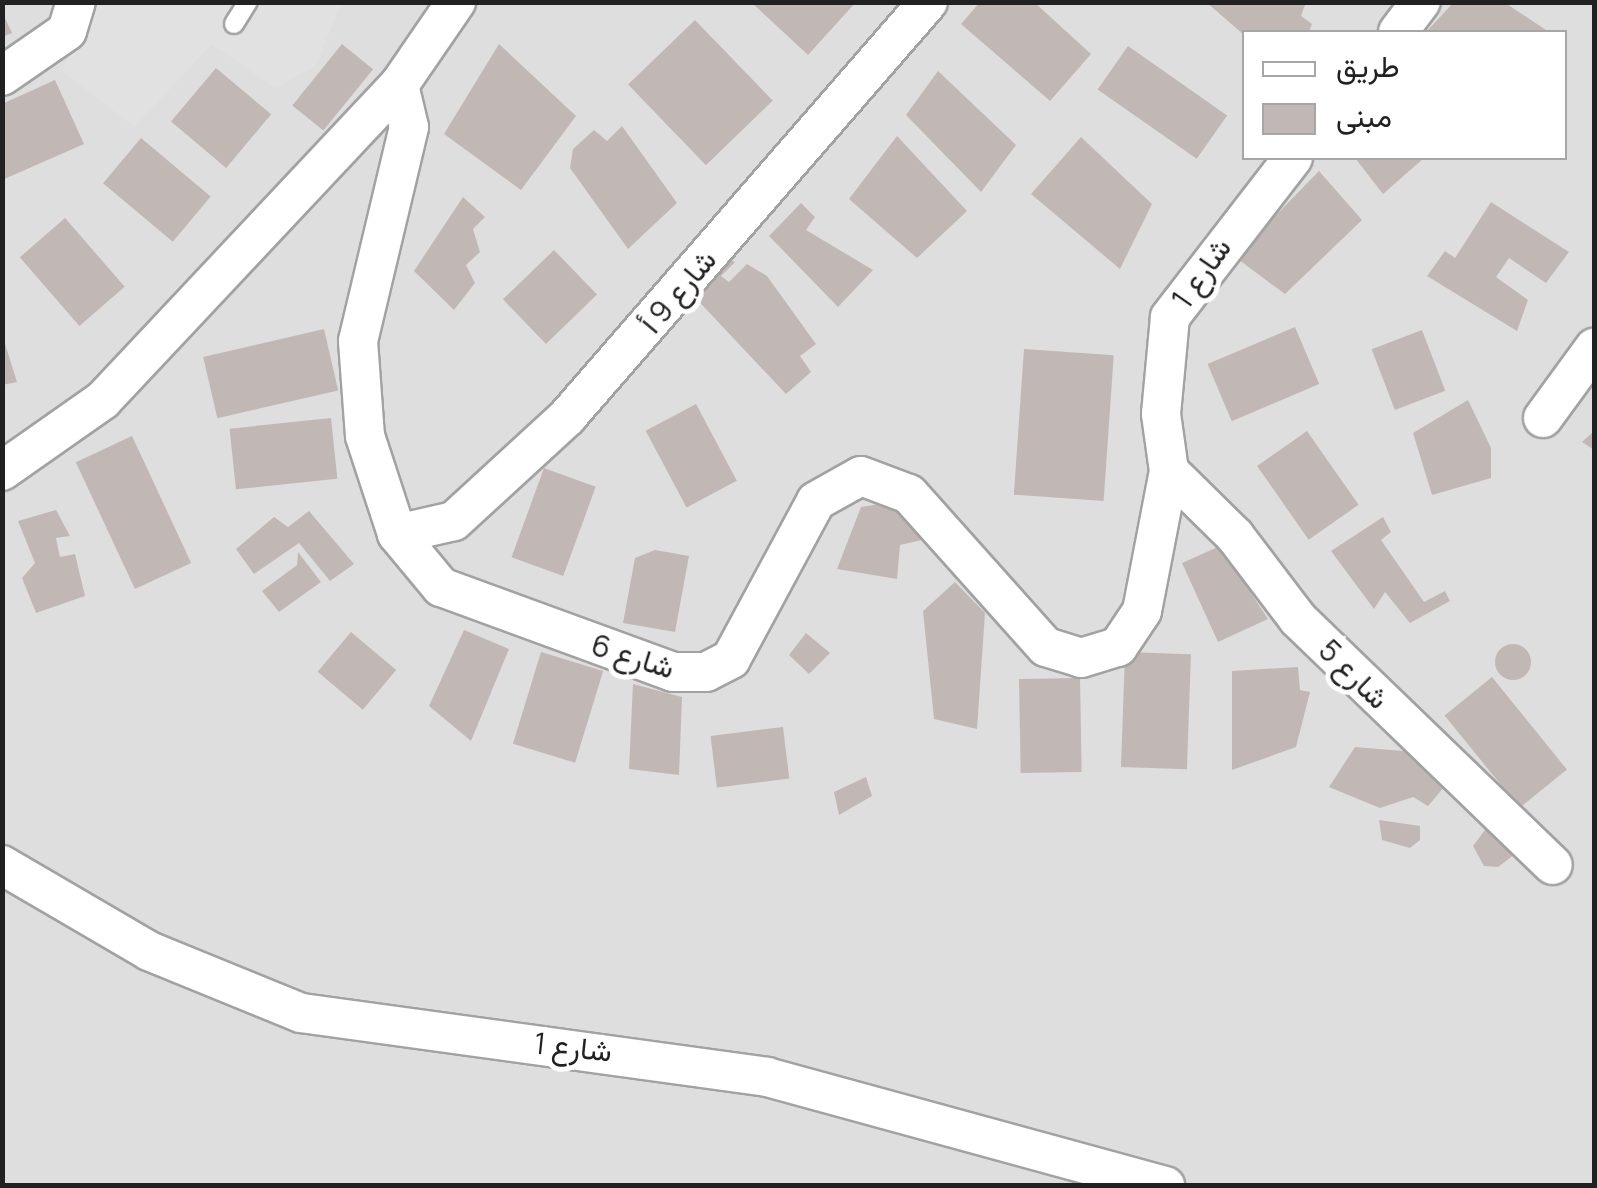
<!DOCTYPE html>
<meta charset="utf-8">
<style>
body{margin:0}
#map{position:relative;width:1597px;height:1188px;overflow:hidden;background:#f1ede8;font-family:Manrope,Vazirmatn,sans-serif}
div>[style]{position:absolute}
.residential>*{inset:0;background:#dfdede}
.parking>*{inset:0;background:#e1e1e1}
.building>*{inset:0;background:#c1b8b5;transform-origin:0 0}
.round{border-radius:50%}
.roads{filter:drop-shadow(2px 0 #a2a2a2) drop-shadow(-2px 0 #a2a2a2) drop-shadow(0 2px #a2a2a2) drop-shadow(0 -2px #a2a2a2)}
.lane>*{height:18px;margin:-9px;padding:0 9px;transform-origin:9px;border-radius:9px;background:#fff}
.street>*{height:38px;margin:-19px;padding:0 19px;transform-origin:19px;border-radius:19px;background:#fff}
span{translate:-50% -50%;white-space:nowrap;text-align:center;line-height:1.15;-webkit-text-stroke:10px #fff;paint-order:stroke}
.street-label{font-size:30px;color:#212121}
.frame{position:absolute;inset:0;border:5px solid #212121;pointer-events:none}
.legend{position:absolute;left:1242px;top:30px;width:325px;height:130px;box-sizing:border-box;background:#fff;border:2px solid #a6a6a6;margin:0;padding:12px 18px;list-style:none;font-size:30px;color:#212121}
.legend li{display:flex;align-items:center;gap:20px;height:50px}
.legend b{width:50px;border:2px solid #a6a6a6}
</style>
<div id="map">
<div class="residential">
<div style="clip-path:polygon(evenodd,3px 3px,1594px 3px,1594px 1185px,3px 1185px,3px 3px,1244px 32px,1564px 32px,1564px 158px,1244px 158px,1244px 32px)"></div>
</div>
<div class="parking">
<div style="clip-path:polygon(96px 3px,341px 3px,341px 5px,315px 66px,275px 88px,212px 44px,134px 127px,62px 71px)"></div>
</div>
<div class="building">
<div style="clip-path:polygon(751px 2px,856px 2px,808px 55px)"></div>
<div style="clip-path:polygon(980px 2px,1034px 2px,1091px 54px,1050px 101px,961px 24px)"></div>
<div style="clip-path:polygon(1206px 2px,1306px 2px,1301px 16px,1312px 24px,1309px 32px,1244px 35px)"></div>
<div style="clip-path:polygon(1454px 2px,1504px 2px,1549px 32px,1426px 32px)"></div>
<div style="clip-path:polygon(2px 12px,12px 33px,2px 37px)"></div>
<div style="left:695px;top:20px;width:112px;height:93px;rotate:46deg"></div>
<div style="left:342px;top:44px;width:40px;height:79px;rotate:39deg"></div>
<div style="clip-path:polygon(499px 44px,576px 116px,521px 190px,444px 134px)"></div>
<div style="left:1128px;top:46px;width:121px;height:53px;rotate:35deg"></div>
<div style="left:216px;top:68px;width:72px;height:70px;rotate:40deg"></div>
<div style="clip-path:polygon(938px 71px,1016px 145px,981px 192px,906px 115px)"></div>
<div style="clip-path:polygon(55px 80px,84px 144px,2px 180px,2px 104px)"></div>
<div style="clip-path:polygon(622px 126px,677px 203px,628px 249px,570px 168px,573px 149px,594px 130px,607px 141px)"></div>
<div style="clip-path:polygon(897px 136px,967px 211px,917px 258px,849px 199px)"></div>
<div style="clip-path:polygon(1081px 137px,1152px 204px,1120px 269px,1031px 194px)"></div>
<div style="left:141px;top:138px;width:91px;height:59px;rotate:40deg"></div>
<div style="clip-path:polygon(1355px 158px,1424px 158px,1383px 194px)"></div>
<div style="clip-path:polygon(1319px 171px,1362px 220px,1285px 294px,1235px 257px)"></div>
<div style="clip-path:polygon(463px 197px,485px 217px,473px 229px,480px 252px,466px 265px,475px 283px,454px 310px,414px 271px)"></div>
<div style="clip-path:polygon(1491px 202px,1569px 252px,1546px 283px,1509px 258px,1496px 277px,1528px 300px,1517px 331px,1427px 276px,1445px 251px,1455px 258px)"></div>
<div style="clip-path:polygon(801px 203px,815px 217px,806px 230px,873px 270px,838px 307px,769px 236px)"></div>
<div style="left:65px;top:218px;width:91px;height:60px;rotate:49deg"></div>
<div style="left:554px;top:250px;width:62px;height:71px;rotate:46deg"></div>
<div style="clip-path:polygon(724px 256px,735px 262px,721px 276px,729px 282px,747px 264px,767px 276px,816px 344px,800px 356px,811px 372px,786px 394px,690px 292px)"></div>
<div style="left:1295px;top:327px;width:62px;height:95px;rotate:67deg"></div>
<div style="left:324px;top:329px;width:63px;height:124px;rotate:77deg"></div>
<div style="left:1422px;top:330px;width:65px;height:54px;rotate:69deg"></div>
<div style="clip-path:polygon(2px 334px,17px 382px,2px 385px)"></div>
<div style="left:1024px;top:349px;width:90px;height:146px;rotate:4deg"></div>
<div style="clip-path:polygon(1468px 400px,1491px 448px,1491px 478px,1432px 495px,1413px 433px)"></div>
<div style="left:696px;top:404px;width:87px;height:57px;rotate:62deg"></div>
<div style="left:331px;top:418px;width:61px;height:102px;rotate:84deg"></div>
<div style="left:1307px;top:431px;width:90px;height:61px;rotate:55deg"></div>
<div style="clip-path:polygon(1594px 431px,1594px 450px,1582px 442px)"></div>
<div style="left:132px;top:436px;width:140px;height:62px;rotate:65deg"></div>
<div style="left:544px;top:468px;width:55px;height:95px;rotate:20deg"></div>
<div style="clip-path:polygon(899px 501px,922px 540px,900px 545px,897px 579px,837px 569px,861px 507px)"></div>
<div style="clip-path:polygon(56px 510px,70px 536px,56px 538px,60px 557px,75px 554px,85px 596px,36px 613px,22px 578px,35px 563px,18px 521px)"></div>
<div style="clip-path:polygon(309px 511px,354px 564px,330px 581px,299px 543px,254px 574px,236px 549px,274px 517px,288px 527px)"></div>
<div style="clip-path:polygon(1383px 517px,1391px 532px,1381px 540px,1424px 602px,1445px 591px,1450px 601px,1410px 623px,1385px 592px,1374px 609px,1331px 551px)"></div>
<div style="clip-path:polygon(1220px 546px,1268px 619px,1218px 642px,1182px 563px)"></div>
<div style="clip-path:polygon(655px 550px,689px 556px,675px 632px,623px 623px,635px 558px)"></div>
<div style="clip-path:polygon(298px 552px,321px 582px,279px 612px,262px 591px,297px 565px)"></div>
<div style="clip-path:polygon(955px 582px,985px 613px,977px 729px,934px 719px,923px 611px)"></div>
<div style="clip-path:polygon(464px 630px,509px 649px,471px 741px,429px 706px)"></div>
<div style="left:351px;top:632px;width:59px;height:52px;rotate:40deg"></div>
<div style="clip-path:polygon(806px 633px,830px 653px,809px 674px,789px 655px)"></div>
<div class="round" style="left:1495px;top:644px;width:36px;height:36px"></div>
<div style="left:541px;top:652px;width:65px;height:96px;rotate:17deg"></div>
<div style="left:1125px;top:652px;width:66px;height:115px;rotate:2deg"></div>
<div style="clip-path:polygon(1298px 667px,1300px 690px,1310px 692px,1296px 747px,1232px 770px,1232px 671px)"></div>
<div style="left:1492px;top:677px;width:119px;height:61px;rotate:51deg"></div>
<div style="left:1080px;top:678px;width:94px;height:61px;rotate:89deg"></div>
<div style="clip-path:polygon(633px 684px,682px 697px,679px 775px,629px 769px)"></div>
<div style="left:783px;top:727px;width:52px;height:73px;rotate:83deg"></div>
<div style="clip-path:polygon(1355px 747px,1415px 752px,1445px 786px,1428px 806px,1413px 797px,1380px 808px,1329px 787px)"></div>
<div style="clip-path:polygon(866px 777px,872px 796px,839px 815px,834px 792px)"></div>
<div style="clip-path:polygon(1379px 820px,1420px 826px,1420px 840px,1410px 848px,1382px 840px)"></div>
<div style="clip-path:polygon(1488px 826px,1515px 854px,1498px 867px,1484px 866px,1473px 846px)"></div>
</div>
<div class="roads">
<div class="lane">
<div style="left:234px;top:24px;width:26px;rotate:-58deg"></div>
</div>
<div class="street">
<div style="left:1398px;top:32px;width:38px;rotate:-53deg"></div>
<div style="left:2px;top:76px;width:79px;rotate:-34.7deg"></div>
<div style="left:67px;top:31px;width:30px;rotate:-73deg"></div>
<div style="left:399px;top:85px;width:43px;rotate:76.6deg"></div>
<div style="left:409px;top:127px;width:220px;rotate:103.4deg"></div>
<div style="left:358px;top:341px;width:95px;rotate:85.8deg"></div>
<div style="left:365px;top:436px;width:103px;rotate:71.9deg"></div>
<div style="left:397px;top:534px;width:69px;rotate:50.3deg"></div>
<div style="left:441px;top:587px;width:247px;rotate:20.1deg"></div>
<div style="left:673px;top:672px;width:33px"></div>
<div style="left:706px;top:672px;width:28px;rotate:-27deg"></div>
<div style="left:731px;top:659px;width:179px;rotate:-61.7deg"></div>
<div style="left:816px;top:501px;width:51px;rotate:-29.1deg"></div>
<div style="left:861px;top:476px;width:51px;rotate:20.6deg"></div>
<div style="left:909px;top:494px;width:205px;rotate:48.2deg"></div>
<div style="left:1046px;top:647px;width:37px;rotate:17deg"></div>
<div style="left:1081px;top:658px;width:39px;rotate:-17deg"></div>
<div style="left:1118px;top:647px;width:43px;rotate:-56.3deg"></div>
<div style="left:1142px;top:611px;width:143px;rotate:-79.1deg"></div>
<div style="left:1169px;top:471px;width:58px;rotate:-98deg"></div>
<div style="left:1161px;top:414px;width:97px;rotate:-84.7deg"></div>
<div style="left:1170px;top:317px;width:201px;rotate:-52.3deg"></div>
<div style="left:1543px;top:418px;width:87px;rotate:-53.9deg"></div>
<div style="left:2px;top:471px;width:123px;rotate:-35.1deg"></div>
<div style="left:103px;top:400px;width:432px;rotate:-46.8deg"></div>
<div style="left:399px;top:85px;width:101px;rotate:-55.5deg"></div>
<div style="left:1169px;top:471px;width:93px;rotate:44.6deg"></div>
<div style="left:1235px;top:536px;width:104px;rotate:52.8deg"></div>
<div style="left:1298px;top:619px;width:354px;rotate:44deg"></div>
<div style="left:397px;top:534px;width:58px;rotate:-12.8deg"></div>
<div style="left:454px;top:521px;width:154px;rotate:-42.6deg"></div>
<div style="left:567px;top:417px;width:550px;rotate:-48.98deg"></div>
<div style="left:2px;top:865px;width:170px;rotate:30.3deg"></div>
<div style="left:149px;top:951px;width:164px;rotate:22.2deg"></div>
<div style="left:301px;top:1013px;width:470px;rotate:7.8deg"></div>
<div style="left:767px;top:1077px;width:413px;rotate:15.3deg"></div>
</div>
</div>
<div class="street-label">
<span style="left:1201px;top:273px;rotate:-55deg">شارع 1</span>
<span style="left:678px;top:291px;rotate:-50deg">شارع 9 أ</span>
<span style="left:633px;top:656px;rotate:17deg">شارع 6</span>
<span style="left:1354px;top:674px;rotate:44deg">شارع 5</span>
<span style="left:573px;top:1047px;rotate:6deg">شارع 1</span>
</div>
<div class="frame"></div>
<ul class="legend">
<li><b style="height:12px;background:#fff"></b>طريق</li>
<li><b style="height:28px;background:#c1b8b5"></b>مبنى</li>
</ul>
</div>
